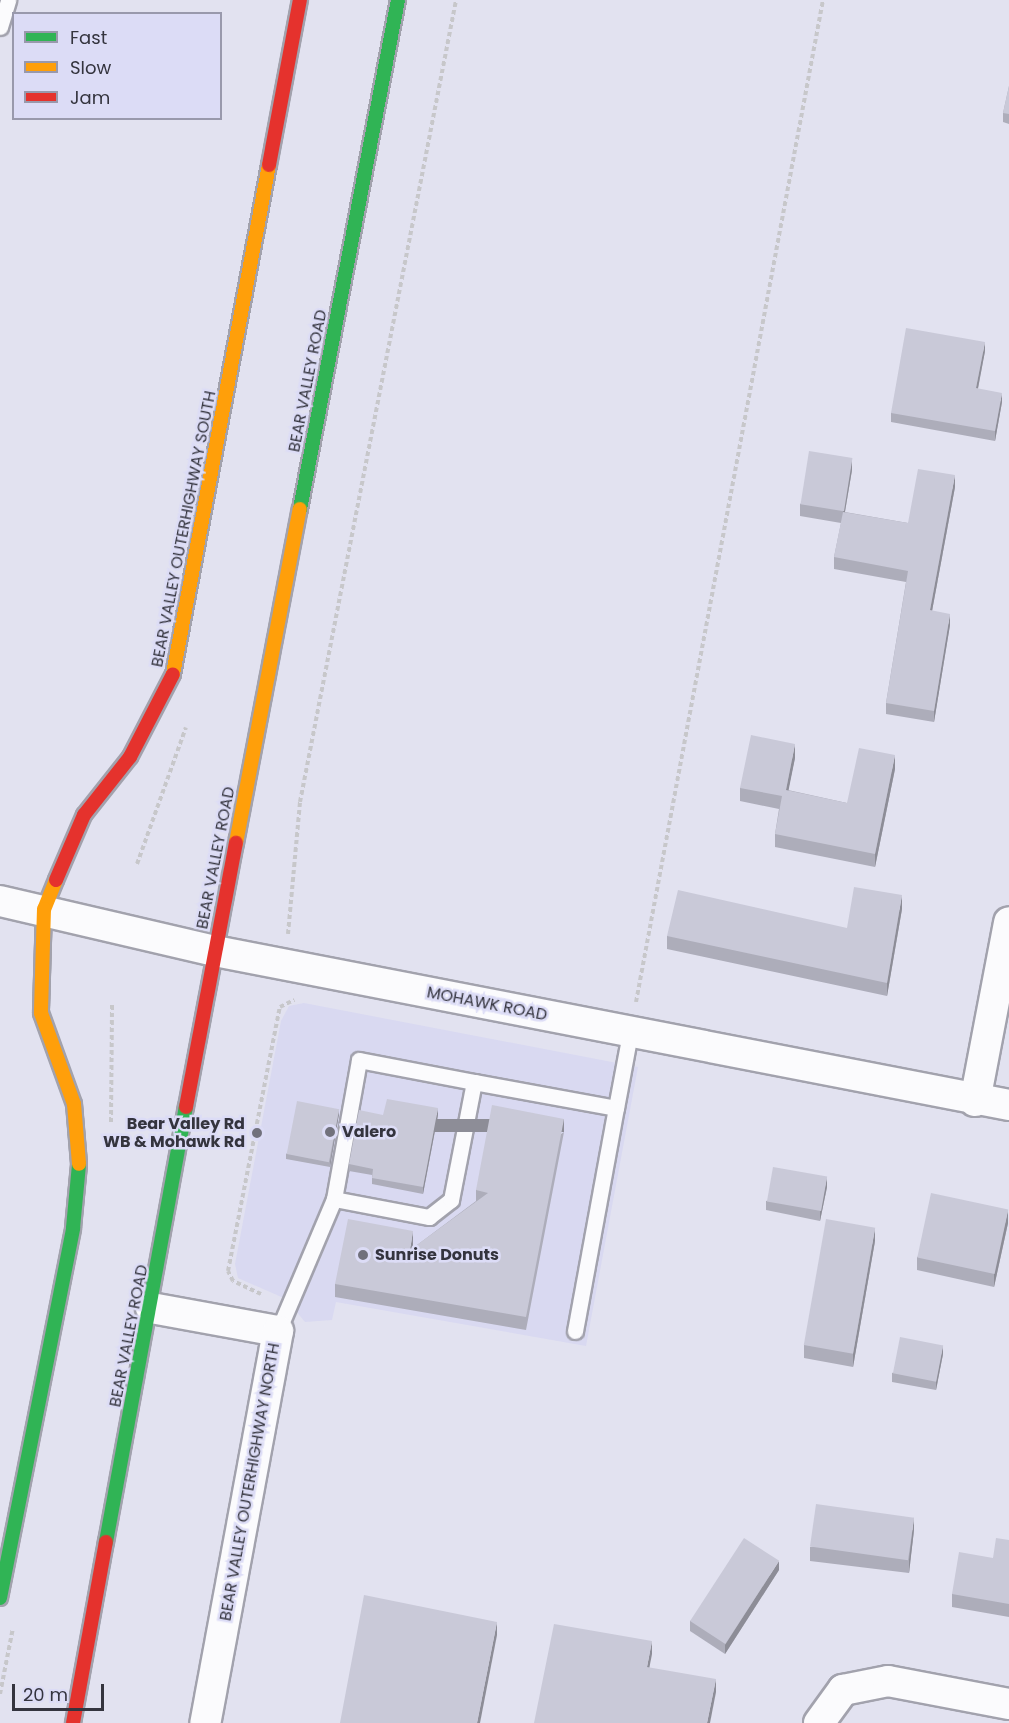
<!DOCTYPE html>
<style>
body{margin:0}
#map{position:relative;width:1009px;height:1723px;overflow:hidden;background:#e2e2f0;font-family:Poppins,sans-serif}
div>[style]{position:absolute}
.built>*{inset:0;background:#d9d9f1}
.path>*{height:4px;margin-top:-2px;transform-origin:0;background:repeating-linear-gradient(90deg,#c7c7ca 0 4.5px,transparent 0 7.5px)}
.roads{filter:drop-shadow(2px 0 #a2a2ad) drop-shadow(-2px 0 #a2a2ad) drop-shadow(0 2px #a2a2ad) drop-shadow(0 -2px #a2a2ad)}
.lane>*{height:15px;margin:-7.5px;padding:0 7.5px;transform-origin:7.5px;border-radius:7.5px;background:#fbfbfd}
.street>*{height:30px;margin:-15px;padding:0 15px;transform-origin:15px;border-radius:15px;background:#fbfbfd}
.fast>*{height:14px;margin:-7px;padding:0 7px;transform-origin:7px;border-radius:7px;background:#30b455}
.slow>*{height:14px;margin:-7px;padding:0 7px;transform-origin:7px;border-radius:7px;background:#ff9f0a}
.jam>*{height:14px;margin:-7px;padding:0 7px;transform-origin:7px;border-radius:7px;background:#e5322d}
.wall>*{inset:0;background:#adadba}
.shaded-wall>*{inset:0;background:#8d8d97;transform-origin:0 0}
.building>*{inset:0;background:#c9c9d8;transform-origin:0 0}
.dots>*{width:16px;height:16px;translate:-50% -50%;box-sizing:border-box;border:3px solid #dcdcf6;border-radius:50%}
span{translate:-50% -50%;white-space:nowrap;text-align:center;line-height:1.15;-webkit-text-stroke:5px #dcdcf6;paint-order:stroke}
.street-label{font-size:16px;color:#34343e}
.poi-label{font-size:16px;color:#34343e;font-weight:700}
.right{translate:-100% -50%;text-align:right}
.left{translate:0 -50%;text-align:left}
.legend{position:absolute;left:12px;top:12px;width:210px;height:108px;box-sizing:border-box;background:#dcdcf6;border:2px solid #9999ac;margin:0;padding:8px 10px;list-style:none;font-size:18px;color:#34343e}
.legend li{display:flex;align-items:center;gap:12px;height:30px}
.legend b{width:30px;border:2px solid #9999ac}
.scale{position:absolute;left:12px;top:1684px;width:92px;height:27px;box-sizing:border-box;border:3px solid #34343e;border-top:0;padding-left:8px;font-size:18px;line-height:21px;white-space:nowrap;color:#34343e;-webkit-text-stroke:4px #dcdcf6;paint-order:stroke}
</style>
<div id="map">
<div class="built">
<div style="clip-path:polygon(304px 1003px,638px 1067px,586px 1346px,336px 1302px,332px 1320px,305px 1322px,286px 1299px,238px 1278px,235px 1264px,281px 1021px,289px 1006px)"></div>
</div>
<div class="path">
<div style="left:137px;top:864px;width:145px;rotate:-70.3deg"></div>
<div style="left:288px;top:934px;width:133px;rotate:-84.8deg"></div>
<div style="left:300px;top:802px;width:817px;rotate:-78.99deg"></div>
<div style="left:636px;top:1002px;width:1019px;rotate:-79.43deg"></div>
<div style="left:111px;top:1122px;width:120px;rotate:-89.5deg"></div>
<div style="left:261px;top:1294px;width:31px;rotate:-155deg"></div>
<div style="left:233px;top:1281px;width:11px;rotate:-117deg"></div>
<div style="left:228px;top:1271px;width:269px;rotate:-78.9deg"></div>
<div style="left:280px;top:1007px;width:16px;rotate:-27deg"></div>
<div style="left:0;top:1694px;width:67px;rotate:-78.9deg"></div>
</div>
<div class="roads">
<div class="lane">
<div style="left:0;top:27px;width:28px;rotate:-73deg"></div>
<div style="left:334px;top:1199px;width:141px;rotate:-79.8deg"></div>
<div style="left:359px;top:1060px;width:117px;rotate:10.8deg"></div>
<div style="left:278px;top:1331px;width:143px;rotate:-67deg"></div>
<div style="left:334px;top:1199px;width:97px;rotate:10.7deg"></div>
<div style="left:429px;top:1217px;width:28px;rotate:-38deg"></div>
<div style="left:451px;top:1200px;width:120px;rotate:-79deg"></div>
<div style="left:474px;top:1082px;width:144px;rotate:10.4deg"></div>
<div style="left:616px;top:1108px;width:76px;rotate:-79.4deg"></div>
<div style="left:575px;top:1331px;width:227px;rotate:-79.6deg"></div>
</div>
<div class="street">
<div style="left:0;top:901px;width:221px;rotate:13.1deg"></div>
<div style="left:215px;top:951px;width:809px;rotate:10.98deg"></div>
<div style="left:975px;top:1101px;width:182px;rotate:-79.2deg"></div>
<div style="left:151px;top:1308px;width:129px;rotate:10.3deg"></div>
<div style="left:278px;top:1331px;width:399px;rotate:100.5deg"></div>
<div style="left:819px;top:1723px;width:41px;rotate:-54deg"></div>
<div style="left:843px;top:1690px;width:46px;rotate:-11.3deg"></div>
<div style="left:888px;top:1681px;width:123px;rotate:10.8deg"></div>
</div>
<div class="fast">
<div style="left:300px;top:509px;width:518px;rotate:-79.1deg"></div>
<div style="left:106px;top:1542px;width:442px;rotate:-79.6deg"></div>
<div style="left:0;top:1598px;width:377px;rotate:-78.8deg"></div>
<div style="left:73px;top:1228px;width:64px;rotate:-84.6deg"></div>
</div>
<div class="slow">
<div style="left:173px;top:674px;width:518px;rotate:-79.32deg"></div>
<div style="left:236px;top:843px;width:340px;rotate:-79.2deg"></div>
<div style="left:56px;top:880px;width:31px;rotate:112deg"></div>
<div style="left:44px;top:909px;width:104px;rotate:91.7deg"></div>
<div style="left:41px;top:1013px;width:97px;rotate:70.1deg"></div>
<div style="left:74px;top:1104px;width:60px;rotate:85.2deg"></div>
</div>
<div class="jam">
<div style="left:269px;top:165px;width:168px;rotate:-79.4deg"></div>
<div style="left:56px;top:880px;width:71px;rotate:-66.7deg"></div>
<div style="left:84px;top:815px;width:74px;rotate:-51.6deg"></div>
<div style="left:130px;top:757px;width:93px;rotate:-62.6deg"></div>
<div style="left:186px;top:1107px;width:269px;rotate:-79.3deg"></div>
<div style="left:73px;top:1723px;width:184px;rotate:-79.7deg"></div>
</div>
</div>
<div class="wall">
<div style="clip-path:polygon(1009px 86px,1009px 124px,1003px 122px,1003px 113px)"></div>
<div style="clip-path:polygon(985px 351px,978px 389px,1002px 402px,995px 441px,891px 422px,891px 413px)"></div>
<div style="clip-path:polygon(852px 470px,845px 512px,908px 523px,955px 487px,932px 611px,950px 625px,934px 722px,886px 714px,886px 703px,906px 582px,834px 569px,834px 557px,841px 523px,800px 516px,800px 504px)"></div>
<div style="clip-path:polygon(795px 758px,788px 790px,847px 803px,895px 769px,875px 867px,775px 847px,775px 834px,779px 809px,740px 801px,740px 788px)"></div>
<div style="clip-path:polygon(902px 909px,887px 996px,667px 949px,667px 936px,847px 928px)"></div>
<div style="clip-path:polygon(339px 1114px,330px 1167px,286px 1159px,286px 1154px)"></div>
<div style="clip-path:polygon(383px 1115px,438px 1115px,423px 1194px,372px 1184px,372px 1175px,349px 1171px,349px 1164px)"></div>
<div style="clip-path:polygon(564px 1132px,526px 1330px,335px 1297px,335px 1284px,413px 1245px,413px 1248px,476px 1201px,476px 1190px)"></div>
<div style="clip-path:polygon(827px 1187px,820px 1221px,766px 1210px,766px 1201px)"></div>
<div style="clip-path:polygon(1008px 1223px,994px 1287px,917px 1270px,917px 1257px)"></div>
<div style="clip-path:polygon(875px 1241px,853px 1367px,804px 1358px,804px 1345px)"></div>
<div style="clip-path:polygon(943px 1354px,936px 1390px,892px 1382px,892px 1373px)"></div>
<div style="clip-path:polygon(914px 1530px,909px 1573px,810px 1561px,810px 1547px)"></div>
<div style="clip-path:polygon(1009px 1540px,1009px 1617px,952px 1607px,952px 1594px,993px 1558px)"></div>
<div style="clip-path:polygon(779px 1570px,725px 1654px,690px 1631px,690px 1621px)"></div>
</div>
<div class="shaded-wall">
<div style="clip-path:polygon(985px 342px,985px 351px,976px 398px,976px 388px)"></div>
<div style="clip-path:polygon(1002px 393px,1002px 402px,995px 441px,995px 431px)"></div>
<div style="clip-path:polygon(852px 458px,852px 470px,843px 523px,843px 511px)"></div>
<div style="clip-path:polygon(955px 475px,955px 487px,930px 622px,930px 610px)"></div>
<div style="clip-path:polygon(950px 614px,950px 625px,934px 722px,934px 711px)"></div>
<div style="clip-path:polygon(795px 744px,795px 758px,786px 803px,786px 790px)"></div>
<div style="clip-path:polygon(895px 755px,895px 769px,875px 867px,875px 854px)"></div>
<div style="clip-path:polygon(902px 895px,902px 909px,887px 996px,887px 983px)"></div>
<div style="clip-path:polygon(438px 1108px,438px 1115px,423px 1194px,423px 1187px)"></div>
<div style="clip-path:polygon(339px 1109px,339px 1114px,330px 1167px,330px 1163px)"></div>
<div style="left:564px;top:1119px;width:13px;height:202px;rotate:90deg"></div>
<div style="clip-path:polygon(827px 1177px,827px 1187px,820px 1221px,820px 1212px)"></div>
<div style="clip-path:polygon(1008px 1210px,1008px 1223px,994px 1287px,994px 1273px)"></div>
<div style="clip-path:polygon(875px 1228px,875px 1241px,853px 1367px,853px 1354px)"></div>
<div style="clip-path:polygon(413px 1231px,413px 1245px,410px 1263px,410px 1250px)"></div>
<div style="clip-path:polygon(943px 1345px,943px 1354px,936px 1390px,936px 1381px)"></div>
<div style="clip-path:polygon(914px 1517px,914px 1530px,909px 1573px,909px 1560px)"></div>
<div style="clip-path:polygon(779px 1561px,779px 1570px,725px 1654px,725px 1645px)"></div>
<div style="clip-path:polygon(497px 1622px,497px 1635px,480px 1723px,477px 1723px)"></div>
<div style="clip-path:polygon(652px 1641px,652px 1654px,647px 1680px,647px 1667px)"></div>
<div style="clip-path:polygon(716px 1679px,716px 1692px,710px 1723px,707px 1723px)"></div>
</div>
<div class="building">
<div style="clip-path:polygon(1009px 86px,1009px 114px,1003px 113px)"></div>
<div style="clip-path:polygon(906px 328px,985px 342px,976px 388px,1002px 393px,995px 431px,891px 413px)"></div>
<div style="left:809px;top:451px;width:44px;height:54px;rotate:9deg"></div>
<div style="clip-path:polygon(918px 469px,955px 475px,930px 610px,950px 614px,934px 711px,886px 703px,908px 571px,834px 557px,843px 512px,908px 523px)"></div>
<div style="clip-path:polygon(751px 735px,795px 744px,786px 790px,847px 803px,859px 748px,895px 755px,875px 854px,775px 834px,782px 796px,740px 788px)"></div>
<div style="clip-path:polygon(854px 887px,902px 895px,887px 983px,667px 936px,678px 890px,847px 928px)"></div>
<div style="clip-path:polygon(387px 1099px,438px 1108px,423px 1187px,372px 1178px,373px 1169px,349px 1164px,359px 1110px,383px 1115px)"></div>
<div style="left:297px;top:1101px;width:43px;height:54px;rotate:11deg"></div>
<div style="clip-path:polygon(492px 1105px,564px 1119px,526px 1317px,335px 1284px,348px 1219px,413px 1231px,410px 1250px,488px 1193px,476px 1190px)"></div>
<div style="left:773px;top:1167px;width:55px;height:35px;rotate:10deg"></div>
<div style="left:931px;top:1193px;width:79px;height:66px;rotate:12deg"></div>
<div style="left:826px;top:1219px;width:50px;height:128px;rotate:10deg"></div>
<div style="left:900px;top:1337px;width:44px;height:37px;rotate:11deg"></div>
<div style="left:816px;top:1504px;width:99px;height:43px;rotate:8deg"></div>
<div style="left:744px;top:1538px;width:42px;height:99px;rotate:33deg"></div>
<div style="clip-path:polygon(996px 1538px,1009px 1540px,1009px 1604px,952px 1594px,959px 1552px,993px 1558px)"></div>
<div style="clip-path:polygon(364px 1595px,497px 1622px,477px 1723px,340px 1723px)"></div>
<div style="clip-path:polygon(554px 1624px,652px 1641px,647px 1667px,716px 1679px,707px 1723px,534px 1723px)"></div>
</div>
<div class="dots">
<div style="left:330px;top:1132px;background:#71717c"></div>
<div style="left:257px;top:1133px;background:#71717c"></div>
<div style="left:363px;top:1255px;background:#71717c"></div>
</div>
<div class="street-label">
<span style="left:308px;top:381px;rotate:-79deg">BEAR VALLEY ROAD</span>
<span style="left:184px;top:529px;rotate:-79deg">BEAR VALLEY OUTERHIGHWAY SOUTH</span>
<span style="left:216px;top:858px;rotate:-79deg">BEAR VALLEY ROAD</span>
<span style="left:487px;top:1004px;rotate:11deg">MOHAWK ROAD</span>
<span style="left:129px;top:1336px;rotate:-79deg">BEAR VALLEY ROAD</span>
<span style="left:250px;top:1482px;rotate:-80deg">BEAR VALLEY OUTERHIGHWAY NORTH</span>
</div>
<div class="poi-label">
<span class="right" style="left:245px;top:1133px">Bear Valley Rd<br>WB &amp; Mohawk Rd</span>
<span class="left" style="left:342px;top:1132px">Valero</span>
<span class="left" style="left:375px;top:1255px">Sunrise Donuts</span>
</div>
<ul class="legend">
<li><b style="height:8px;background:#30b455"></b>Fast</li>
<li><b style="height:8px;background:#ff9f0a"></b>Slow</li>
<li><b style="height:8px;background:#e5322d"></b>Jam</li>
</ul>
<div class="scale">20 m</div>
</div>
